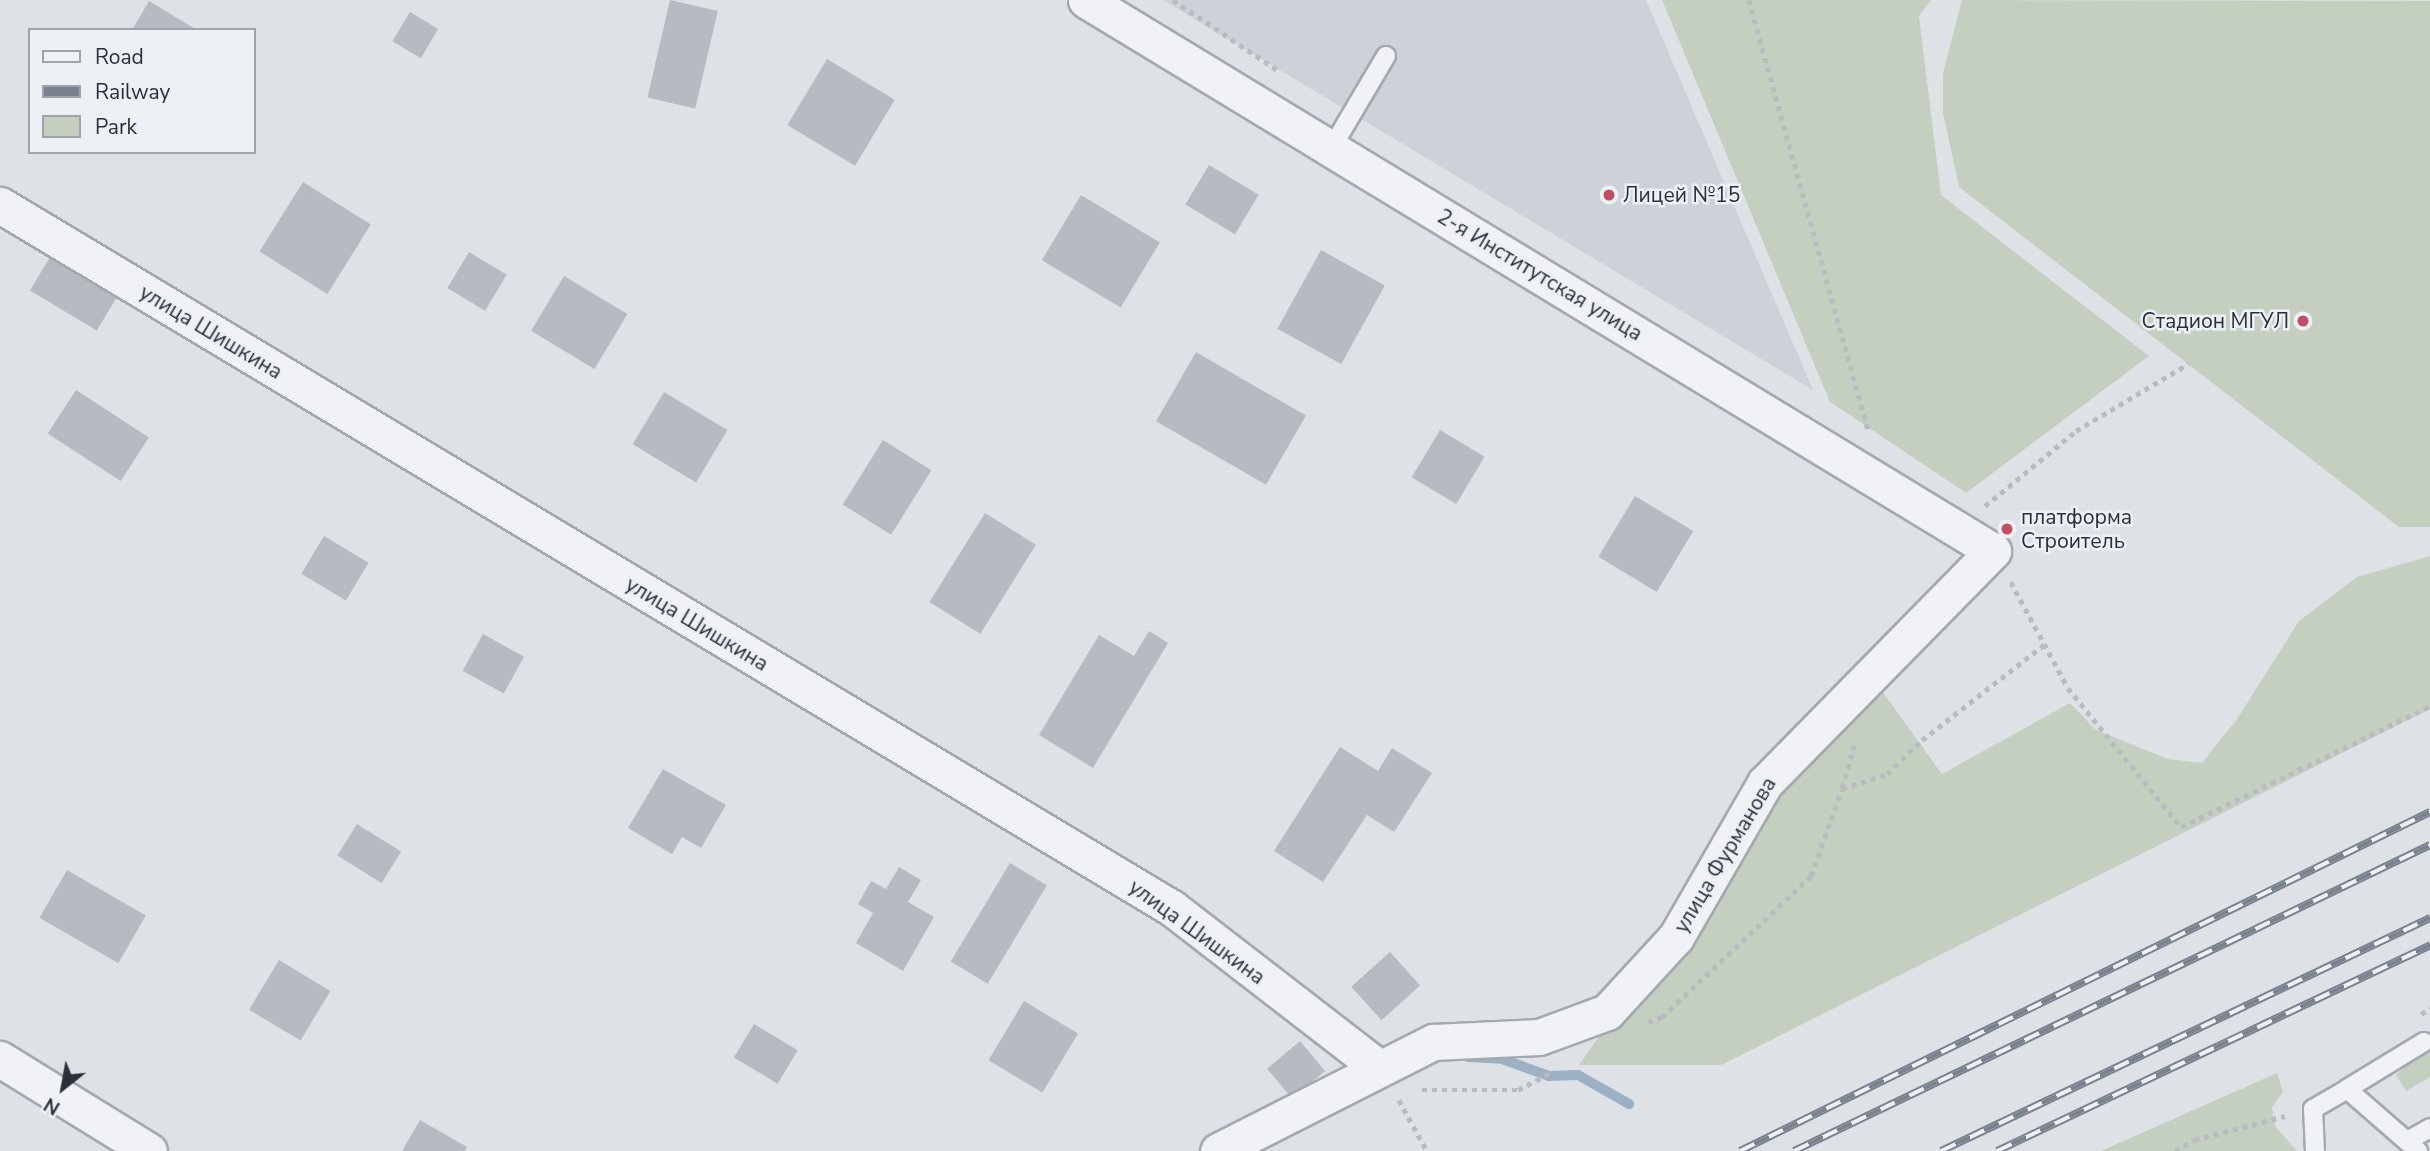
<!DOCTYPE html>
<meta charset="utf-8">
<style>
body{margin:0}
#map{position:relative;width:2430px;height:1151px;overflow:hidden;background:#dee2e6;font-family:"Nunito Sans",sans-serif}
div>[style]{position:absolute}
.built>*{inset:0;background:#cdd1d8}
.green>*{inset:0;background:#c5cfc0}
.stream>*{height:10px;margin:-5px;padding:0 5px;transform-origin:5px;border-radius:5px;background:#9cb1c3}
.building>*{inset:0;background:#b6bbc2;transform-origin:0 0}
.path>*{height:4.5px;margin-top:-2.25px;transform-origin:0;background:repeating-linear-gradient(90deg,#b8bcc1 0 5px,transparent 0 10px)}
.roads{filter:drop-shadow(2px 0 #a4a9b0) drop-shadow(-2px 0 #a4a9b0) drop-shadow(0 2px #a4a9b0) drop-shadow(0 -2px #a4a9b0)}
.lane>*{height:18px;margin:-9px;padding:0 9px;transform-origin:9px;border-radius:9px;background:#f0f2f5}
.street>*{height:35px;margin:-17.5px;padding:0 17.5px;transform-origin:17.5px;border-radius:17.5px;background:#f0f2f5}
.rail>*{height:8px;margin-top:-4px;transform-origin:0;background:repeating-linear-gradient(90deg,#edf0f4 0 16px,#79828e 0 32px);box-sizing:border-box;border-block:2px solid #79828e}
.dots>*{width:19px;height:19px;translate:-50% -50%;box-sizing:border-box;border:4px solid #edf0f4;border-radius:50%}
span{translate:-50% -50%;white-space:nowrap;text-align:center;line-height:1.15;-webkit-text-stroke:5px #edf0f4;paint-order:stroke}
.poi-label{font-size:21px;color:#29303c}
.left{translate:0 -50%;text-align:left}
.right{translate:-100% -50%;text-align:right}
.street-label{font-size:21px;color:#29303c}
.legend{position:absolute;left:28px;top:28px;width:228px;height:126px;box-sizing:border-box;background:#edf0f4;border:2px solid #9fa3aa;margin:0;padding:9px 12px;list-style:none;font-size:21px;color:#29303c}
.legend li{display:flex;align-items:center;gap:14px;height:35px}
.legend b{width:35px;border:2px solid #9fa3aa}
.north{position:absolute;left:28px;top:1053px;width:70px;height:70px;-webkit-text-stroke:5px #edf0f4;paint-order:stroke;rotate:211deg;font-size:19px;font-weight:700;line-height:28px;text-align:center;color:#29303c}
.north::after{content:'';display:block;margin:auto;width:24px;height:32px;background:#29303c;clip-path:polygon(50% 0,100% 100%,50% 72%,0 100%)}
</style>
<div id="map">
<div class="built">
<div style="clip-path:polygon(1163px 0,1646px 0,1813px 390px)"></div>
</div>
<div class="green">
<div style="clip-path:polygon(1662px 0,1931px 0,1919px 16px,1941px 195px,2149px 356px,1966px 493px,1830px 402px)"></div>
<div style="clip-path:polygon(1962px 0,2430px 1px,2430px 527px,2399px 527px,1959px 187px,1943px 113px,1943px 73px)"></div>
<div style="clip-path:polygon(2430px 556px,2430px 709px,1721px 1065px,1579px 1065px,1772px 791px,1879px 687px,1942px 774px,2070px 703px,2096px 730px,2168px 759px,2202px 763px,2237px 719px,2299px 621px,2357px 577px)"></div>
<div style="clip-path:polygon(2430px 1045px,2430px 1077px,2406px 1091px,2396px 1075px)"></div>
<div style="clip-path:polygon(2277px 1073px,2283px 1092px,2272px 1107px,2275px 1126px,2297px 1151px,2101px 1151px)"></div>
</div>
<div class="stream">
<div style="left:1468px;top:1057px;width:34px;rotate:3deg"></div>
<div style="left:1502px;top:1059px;width:50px;rotate:19.9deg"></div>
<div style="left:1549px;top:1076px;width:29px;rotate:-2deg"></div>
<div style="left:1578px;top:1075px;width:59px;rotate:29.6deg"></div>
</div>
<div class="building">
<div style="left:670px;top:0;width:49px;height:100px;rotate:13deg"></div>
<div style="clip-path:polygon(149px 1px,197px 30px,132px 30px)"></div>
<div style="left:410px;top:12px;width:33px;height:34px;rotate:31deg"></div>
<div style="left:827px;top:59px;width:79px;height:77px;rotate:31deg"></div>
<div style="left:1209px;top:165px;width:58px;height:46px;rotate:31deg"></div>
<div style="left:303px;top:182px;width:80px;height:82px;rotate:32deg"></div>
<div style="left:1081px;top:195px;width:92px;height:76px;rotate:31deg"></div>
<div style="left:1321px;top:250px;width:73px;height:90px;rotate:29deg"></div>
<div style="left:469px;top:252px;width:44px;height:42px;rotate:31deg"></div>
<div style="left:50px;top:257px;width:78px;height:39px;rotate:31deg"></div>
<div style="left:564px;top:276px;width:74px;height:64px;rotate:31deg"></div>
<div style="left:1196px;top:352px;width:127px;height:80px;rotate:30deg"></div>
<div style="left:76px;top:390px;width:87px;height:52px;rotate:33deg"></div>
<div style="left:664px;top:392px;width:74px;height:61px;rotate:31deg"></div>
<div style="left:1440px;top:430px;width:52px;height:55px;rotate:31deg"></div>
<div style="left:883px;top:440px;width:57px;height:76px;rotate:32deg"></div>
<div style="left:1635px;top:496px;width:68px;height:71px;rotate:31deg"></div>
<div style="left:985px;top:513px;width:60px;height:105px;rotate:32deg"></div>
<div style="left:324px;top:536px;width:52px;height:44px;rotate:31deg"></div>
<div style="clip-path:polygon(1149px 631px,1168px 643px,1093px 768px,1039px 735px,1099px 635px,1134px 656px)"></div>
<div style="left:483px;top:634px;width:47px;height:42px;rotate:29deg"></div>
<div style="clip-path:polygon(1340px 747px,1378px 771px,1392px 748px,1432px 773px,1394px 832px,1367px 815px,1323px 882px,1274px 851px)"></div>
<div style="clip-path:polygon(663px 769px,726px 805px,701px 848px,682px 837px,672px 854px,628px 828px)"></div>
<div style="left:357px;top:824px;width:52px;height:37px;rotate:32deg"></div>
<div style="left:1010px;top:863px;width:43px;height:115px;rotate:31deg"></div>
<div style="clip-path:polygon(899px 867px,921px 880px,908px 902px,934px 917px,903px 971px,856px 943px,873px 913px,858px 904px,871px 881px,886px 889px)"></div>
<div style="left:67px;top:870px;width:91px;height:55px;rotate:30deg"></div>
<div style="left:1390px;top:952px;width:45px;height:52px;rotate:48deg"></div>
<div style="left:279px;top:960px;width:60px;height:58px;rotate:31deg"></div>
<div style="left:1024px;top:1001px;width:63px;height:69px;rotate:31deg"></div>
<div style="left:754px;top:1024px;width:51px;height:39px;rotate:31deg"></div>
<div style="left:1300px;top:1041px;width:39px;height:43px;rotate:50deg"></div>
<div style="clip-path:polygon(420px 1120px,467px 1147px,465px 1151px,402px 1151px)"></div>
</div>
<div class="path">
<div style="left:1173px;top:0;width:125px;rotate:33.9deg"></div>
<div style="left:1749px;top:0;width:450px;rotate:74.5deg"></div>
<div style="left:1985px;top:506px;width:118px;rotate:-39.5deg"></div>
<div style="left:2076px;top:431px;width:131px;rotate:-30.9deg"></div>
<div style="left:2011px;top:582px;width:120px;rotate:61.7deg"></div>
<div style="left:2068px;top:688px;width:179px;rotate:50.9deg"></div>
<div style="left:2181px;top:827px;width:277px;rotate:-25.9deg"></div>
<div style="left:1842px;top:788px;width:44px;rotate:-74.1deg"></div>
<div style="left:2421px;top:1014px;width:11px;rotate:-34deg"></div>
<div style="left:1648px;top:1022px;width:15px;rotate:-20deg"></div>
<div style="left:1662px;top:1017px;width:205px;rotate:-43.4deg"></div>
<div style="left:1811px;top:876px;width:92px;rotate:-70.4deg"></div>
<div style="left:1842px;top:789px;width:47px;rotate:-18.4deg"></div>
<div style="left:1887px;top:774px;width:49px;rotate:-44.2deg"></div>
<div style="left:1922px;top:740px;width:156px;rotate:-38deg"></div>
<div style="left:1422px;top:1090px;width:96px"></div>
<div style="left:1518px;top:1090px;width:38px;rotate:-28deg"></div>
<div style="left:1399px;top:1100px;width:58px;rotate:61.2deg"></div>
<div style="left:2175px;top:1151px;width:22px;rotate:-30deg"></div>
<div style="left:2194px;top:1140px;width:94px;rotate:-14.8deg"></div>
</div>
<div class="roads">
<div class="lane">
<div style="left:1331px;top:149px;width:108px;rotate:-59.4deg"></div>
<div style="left:2407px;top:1141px;width:26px;rotate:-29deg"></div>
<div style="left:2315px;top:1151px;width:42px;rotate:-92.7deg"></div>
<div style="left:2313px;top:1109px;width:39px;rotate:-30deg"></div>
<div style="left:2418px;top:1151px;width:94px;rotate:-138.9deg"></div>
<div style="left:2347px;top:1089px;width:90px;rotate:-31.4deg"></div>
</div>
<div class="street">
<div style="left:1086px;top:0;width:1061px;rotate:31.28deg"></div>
<div style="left:1993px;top:551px;width:325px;rotate:134.5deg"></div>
<div style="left:1765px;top:783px;width:178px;rotate:120deg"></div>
<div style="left:1676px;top:937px;width:102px;rotate:132.6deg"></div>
<div style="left:1607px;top:1012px;width:72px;rotate:159.8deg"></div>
<div style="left:1539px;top:1037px;width:106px;rotate:177.3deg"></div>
<div style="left:1433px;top:1042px;width:241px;rotate:153.1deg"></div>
<div style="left:0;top:205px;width:1367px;rotate:30.96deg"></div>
<div style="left:1172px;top:908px;width:260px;rotate:37.7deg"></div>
<div style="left:0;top:1059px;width:175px;rotate:31.7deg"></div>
</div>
</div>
<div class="rail">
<div style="left:1740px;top:1151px;width:769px;rotate:-26.17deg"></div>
<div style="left:1794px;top:1151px;width:706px;rotate:-25.69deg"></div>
<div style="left:1941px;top:1151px;width:542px;rotate:-25.48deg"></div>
<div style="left:1997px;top:1151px;width:480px;rotate:-25.4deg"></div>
</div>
<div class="dots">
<div style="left:1609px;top:195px;background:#c04e64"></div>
<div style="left:2303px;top:321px;background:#c04e64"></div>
<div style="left:2007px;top:529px;background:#c04e64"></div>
</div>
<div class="poi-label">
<span class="left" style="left:1623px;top:195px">Лицей №15</span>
<span class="right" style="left:2289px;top:321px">Стадион МГУЛ</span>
<span class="left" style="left:2021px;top:529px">платформа<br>Строитель</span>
</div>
<div class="street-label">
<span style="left:1540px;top:275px;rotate:31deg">2-я Институтская улица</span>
<span style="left:211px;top:332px;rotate:31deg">улица Шишкина</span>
<span style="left:697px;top:624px;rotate:31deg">улица Шишкина</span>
<span style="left:1725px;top:855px;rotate:-59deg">улица Фурманова</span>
<span style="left:1197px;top:932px;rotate:36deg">улица Шишкина</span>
</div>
<ul class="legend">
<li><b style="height:9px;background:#f0f2f5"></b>Road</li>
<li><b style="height:9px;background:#79828e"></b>Railway</li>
<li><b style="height:19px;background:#c5cfc0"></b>Park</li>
</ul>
<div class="north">N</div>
</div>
